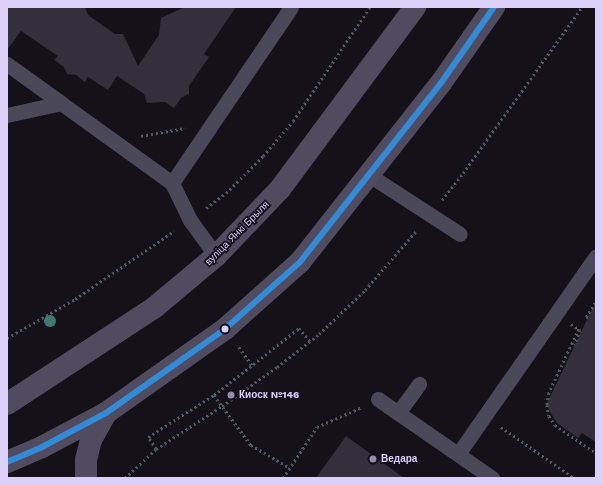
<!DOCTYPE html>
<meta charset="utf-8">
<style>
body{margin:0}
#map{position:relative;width:603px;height:485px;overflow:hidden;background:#141218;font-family:"Work Sans",sans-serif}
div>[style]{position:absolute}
.building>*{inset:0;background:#332f3b}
.path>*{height:2.5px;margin-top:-1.25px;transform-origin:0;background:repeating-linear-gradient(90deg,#505864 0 2px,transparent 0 5px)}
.lane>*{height:15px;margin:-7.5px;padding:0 7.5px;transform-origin:7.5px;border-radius:7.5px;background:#4b4859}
.secondary>*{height:22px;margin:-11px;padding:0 11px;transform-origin:11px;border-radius:11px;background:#504b5e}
.bus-1>*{height:6px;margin:-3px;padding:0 3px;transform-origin:3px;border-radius:3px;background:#338bd7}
.trees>*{width:12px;height:12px;margin:-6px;border-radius:50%;background:#427977}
.dots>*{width:11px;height:11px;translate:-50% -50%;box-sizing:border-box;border:2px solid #130e1c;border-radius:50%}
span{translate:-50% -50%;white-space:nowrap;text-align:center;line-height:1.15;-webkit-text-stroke:3.5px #130e1c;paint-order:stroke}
.street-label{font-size:10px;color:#dbd0f8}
.poi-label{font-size:10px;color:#dbd0f8;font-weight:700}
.left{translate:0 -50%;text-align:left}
.frame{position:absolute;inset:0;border:8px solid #dbd0f8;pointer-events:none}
</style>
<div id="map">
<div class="building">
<div style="clip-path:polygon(7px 7px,85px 7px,88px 15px,115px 34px,123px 34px,138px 66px,159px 35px,161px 18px,185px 7px,236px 7px,204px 54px,209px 57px,189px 86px,189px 94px,181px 98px,174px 108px,165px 102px,147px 103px,144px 94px,117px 76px,108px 90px,88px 77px,85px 82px,76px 75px,67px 74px,64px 67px,54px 60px,58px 56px,21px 31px,7px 50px)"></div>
<div style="clip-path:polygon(596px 301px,596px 442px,582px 433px,578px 438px,557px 423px,546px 405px)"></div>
<div style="clip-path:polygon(346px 436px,404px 478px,316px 478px)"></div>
</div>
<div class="path">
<div style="left:141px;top:136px;width:45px;rotate:-10.3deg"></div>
<div style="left:442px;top:200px;width:34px;rotate:-52deg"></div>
<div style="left:463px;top:173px;width:204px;rotate:-54.4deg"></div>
<div style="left:206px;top:208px;width:25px;rotate:-37deg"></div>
<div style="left:226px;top:193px;width:52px;rotate:-45deg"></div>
<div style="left:263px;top:156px;width:46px;rotate:-49.4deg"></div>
<div style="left:293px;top:121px;width:138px;rotate:-56deg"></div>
<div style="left:588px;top:318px;width:2px;rotate:-153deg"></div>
<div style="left:586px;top:317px;width:19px;rotate:-58deg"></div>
<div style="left:571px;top:324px;width:11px;rotate:34deg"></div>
<div style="left:580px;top:330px;width:16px;rotate:108deg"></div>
<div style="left:579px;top:329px;width:71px;rotate:115.1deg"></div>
<div style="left:549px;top:393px;width:12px;rotate:99deg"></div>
<div style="left:547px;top:405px;width:11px;rotate:80deg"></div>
<div style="left:549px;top:416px;width:11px;rotate:56deg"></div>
<div style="left:555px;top:425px;width:50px;rotate:34.3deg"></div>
<div style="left:7px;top:338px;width:78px;rotate:-29.8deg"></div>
<div style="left:75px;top:299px;width:120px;rotate:-34.5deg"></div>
<div style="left:239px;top:347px;width:24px;rotate:54deg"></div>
<div style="left:214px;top:395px;width:62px;rotate:53.5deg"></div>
<div style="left:251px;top:445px;width:45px;rotate:30.5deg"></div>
<div style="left:501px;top:427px;width:89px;rotate:34.9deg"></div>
<div style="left:156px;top:449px;width:14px;rotate:-124deg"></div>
<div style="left:148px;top:437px;width:78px;rotate:-32.5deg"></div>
<div style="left:214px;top:395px;width:108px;rotate:-38.2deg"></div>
<div style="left:299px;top:328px;width:17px;rotate:50deg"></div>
<div style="left:125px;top:478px;width:42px;rotate:-43.1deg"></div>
<div style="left:156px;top:449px;width:79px;rotate:-33.1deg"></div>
<div style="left:222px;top:406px;width:67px;rotate:-35.3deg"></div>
<div style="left:277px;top:367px;width:53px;rotate:-38.2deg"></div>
<div style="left:319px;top:334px;width:64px;rotate:-43.7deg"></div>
<div style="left:365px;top:290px;width:79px;rotate:-49.1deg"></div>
<div style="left:283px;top:478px;width:61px;rotate:-56.3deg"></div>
<div style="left:317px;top:427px;width:49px;rotate:-24deg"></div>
</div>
<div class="lane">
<div style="left:7px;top:64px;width:67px;rotate:35.8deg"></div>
<div style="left:7px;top:115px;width:55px;rotate:-12.5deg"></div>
<div style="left:61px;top:103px;width:137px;rotate:35.8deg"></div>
<div style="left:172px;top:183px;width:212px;rotate:-55.9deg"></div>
<div style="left:369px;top:175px;width:108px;rotate:33deg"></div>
<div style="left:172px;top:183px;width:41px;rotate:64.1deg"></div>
<div style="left:190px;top:220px;width:44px;rotate:54.2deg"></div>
<div style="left:378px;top:399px;width:139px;rotate:34.7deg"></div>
<div style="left:398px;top:413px;width:36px;rotate:-54deg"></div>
<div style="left:458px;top:454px;width:241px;rotate:-55.1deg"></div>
</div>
<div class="secondary">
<div style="left:7px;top:404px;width:177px;rotate:-33.2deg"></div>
<div style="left:155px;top:307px;width:80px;rotate:-39.9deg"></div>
<div style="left:216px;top:256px;width:93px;rotate:-46.3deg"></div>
<div style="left:280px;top:189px;width:227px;rotate:-53.4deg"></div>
<div style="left:7px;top:462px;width:38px;rotate:-23deg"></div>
<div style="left:42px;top:447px;width:72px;rotate:-28deg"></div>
<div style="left:106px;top:413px;width:146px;rotate:-35.2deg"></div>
<div style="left:225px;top:329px;width:101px;rotate:-41.8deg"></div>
<div style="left:300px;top:262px;width:228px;rotate:-51.8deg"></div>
<div style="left:441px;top:83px;width:93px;rotate:-55.1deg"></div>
<div style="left:86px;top:478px;width:18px;rotate:-90deg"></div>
<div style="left:86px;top:460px;width:21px;rotate:-76deg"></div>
<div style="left:91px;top:440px;width:31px;rotate:-61deg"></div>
</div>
<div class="bus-1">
<div style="left:7px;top:462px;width:38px;rotate:-23deg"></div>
<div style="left:42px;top:447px;width:72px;rotate:-28deg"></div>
<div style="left:106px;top:413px;width:146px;rotate:-35.2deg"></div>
<div style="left:225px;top:329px;width:101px;rotate:-41.8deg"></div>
<div style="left:300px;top:262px;width:228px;rotate:-51.8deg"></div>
<div style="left:441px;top:83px;width:93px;rotate:-55.1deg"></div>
</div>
<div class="trees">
<div style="left:50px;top:321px"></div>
</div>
<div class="dots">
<div style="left:225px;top:329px;background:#dbd0f8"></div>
<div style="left:231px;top:395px;background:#958eaa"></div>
<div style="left:373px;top:459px;background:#958eaa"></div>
</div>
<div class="street-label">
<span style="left:237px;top:233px;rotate:-45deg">вуліца Янкі Брыля</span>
</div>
<div class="poi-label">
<span class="left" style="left:239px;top:395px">Киоск №146</span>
<span class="left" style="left:381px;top:459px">Ведара</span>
</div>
<div class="frame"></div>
</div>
